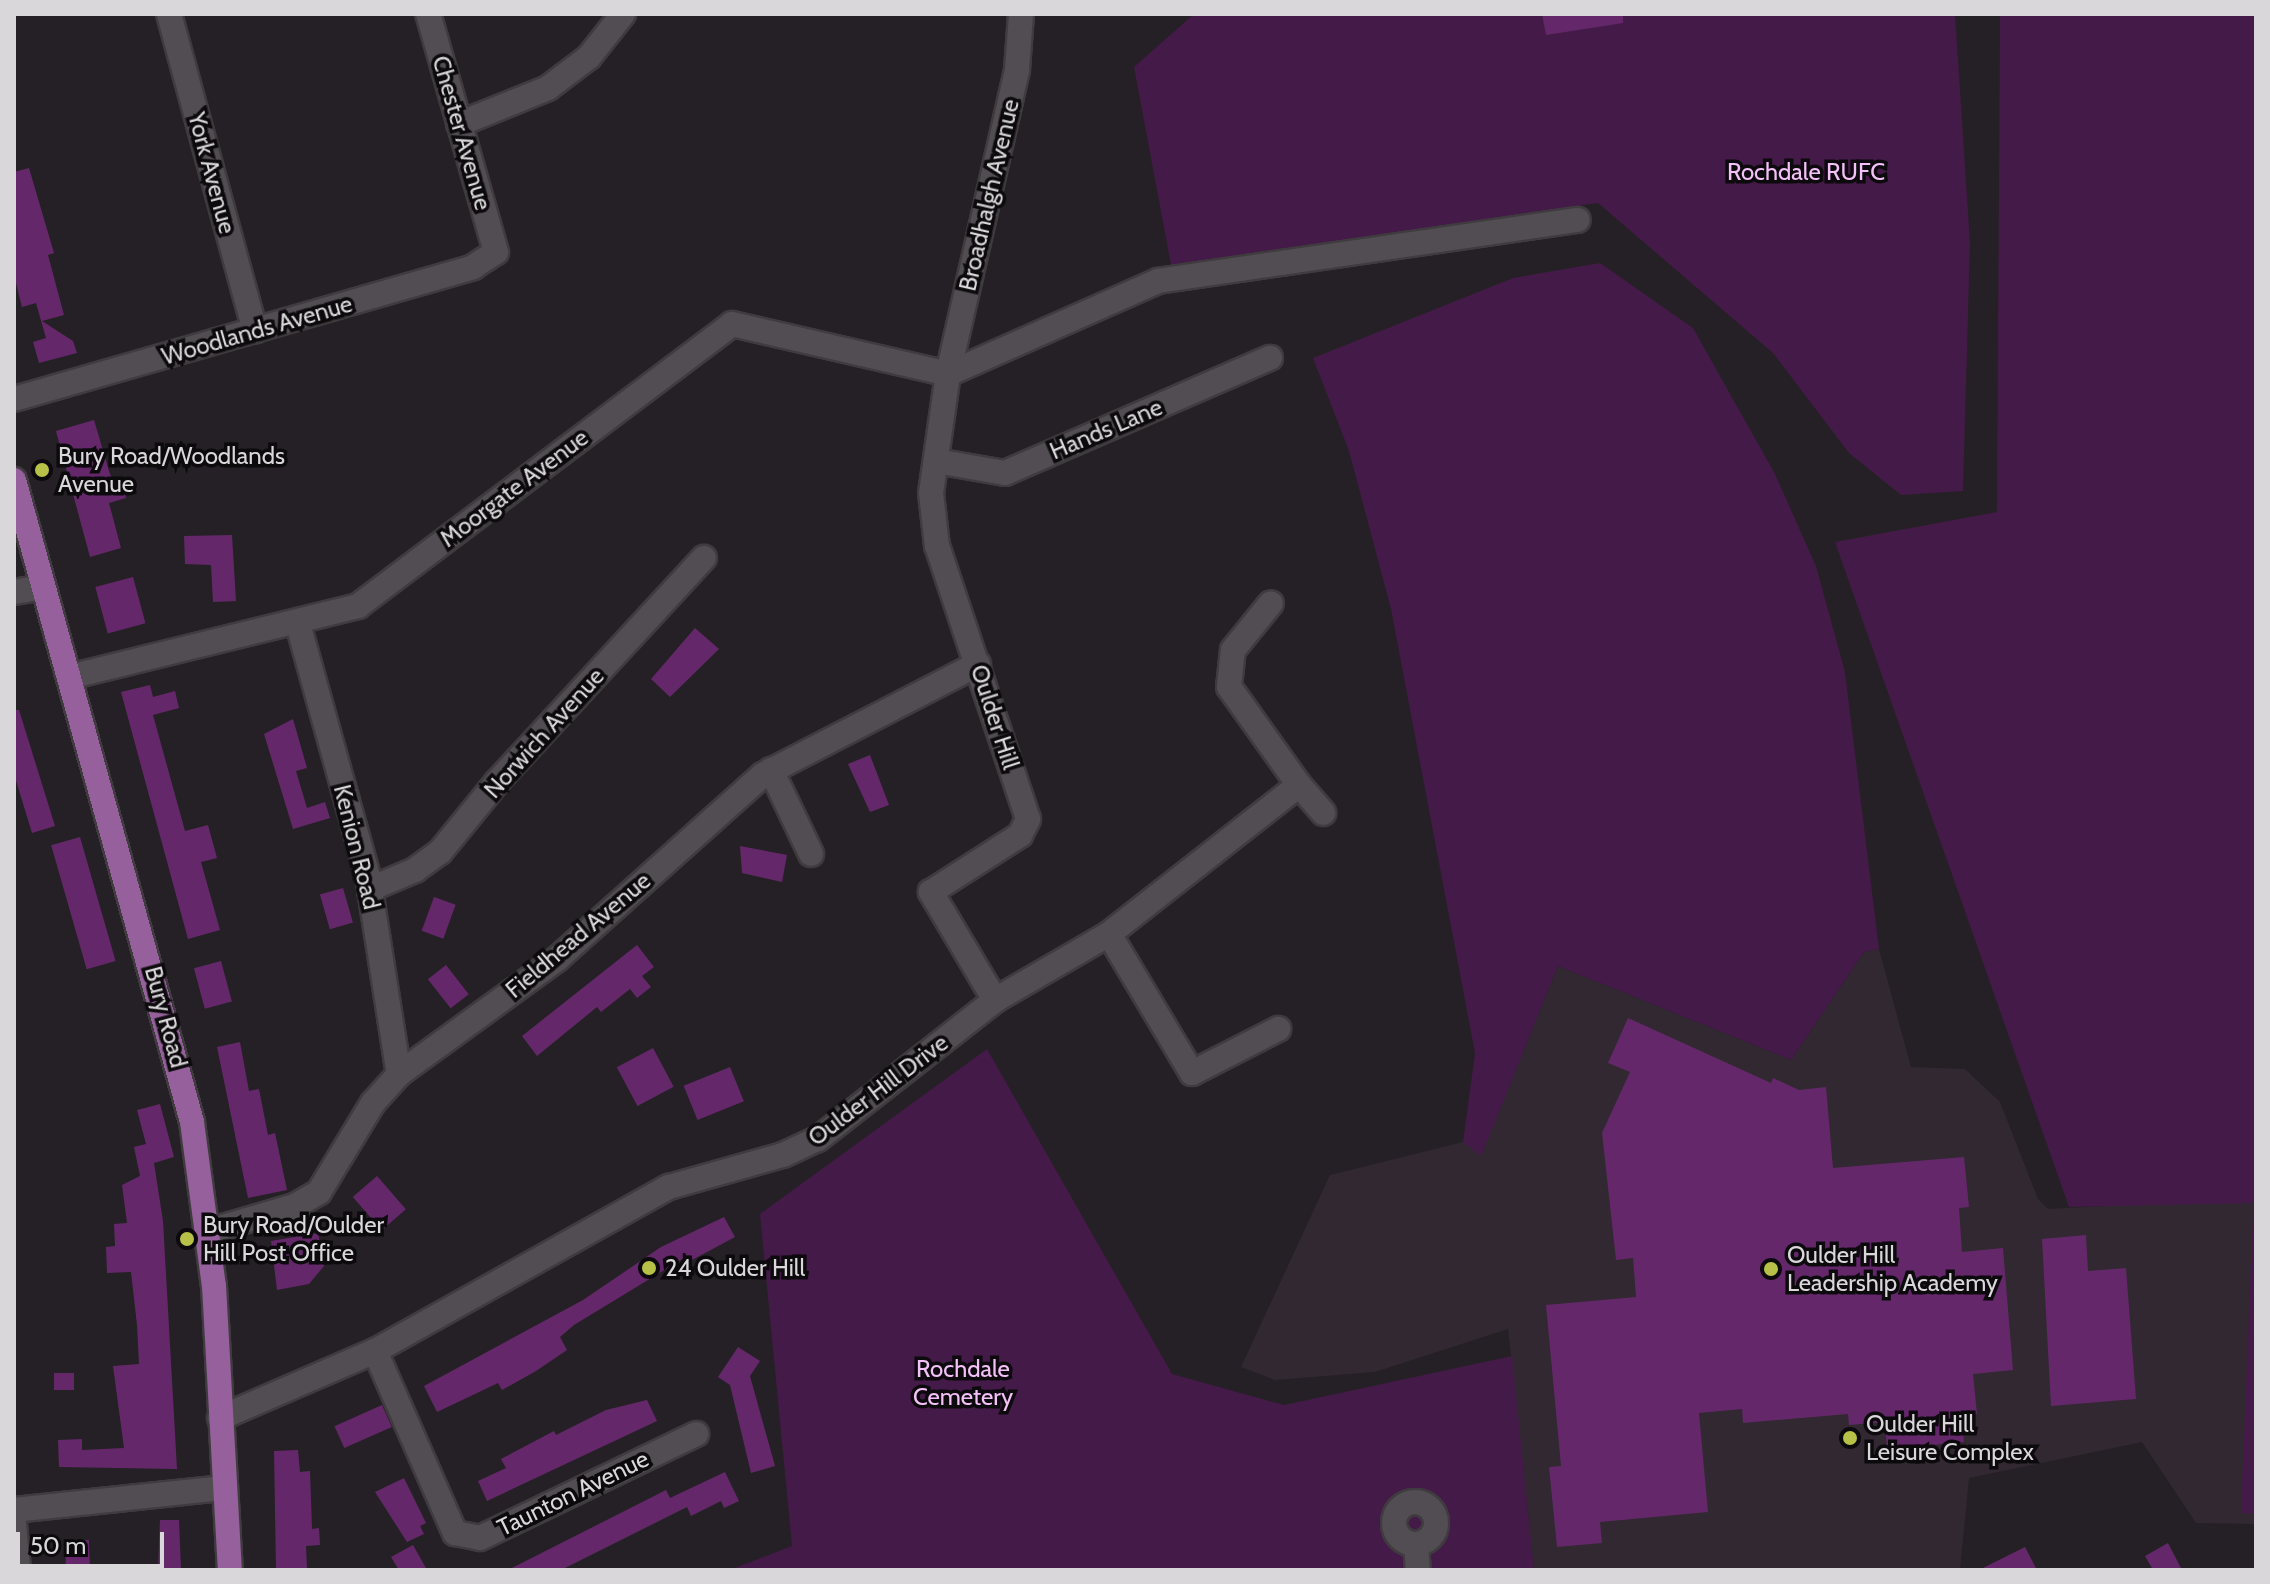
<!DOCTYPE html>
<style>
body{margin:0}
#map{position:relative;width:2270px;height:1584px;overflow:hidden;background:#252025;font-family:Cabin,sans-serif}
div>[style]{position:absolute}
.built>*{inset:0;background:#312831}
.green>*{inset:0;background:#441a48}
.building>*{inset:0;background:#64286a;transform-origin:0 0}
.roads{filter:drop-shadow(2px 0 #3f3b3f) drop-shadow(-2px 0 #3f3b3f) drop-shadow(0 2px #3f3b3f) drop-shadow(0 -2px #3f3b3f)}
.minor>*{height:24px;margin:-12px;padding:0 12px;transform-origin:12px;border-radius:12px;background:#524d53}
.minor>.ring{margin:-12px;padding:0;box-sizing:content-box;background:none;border:24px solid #524d53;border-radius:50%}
.major>*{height:24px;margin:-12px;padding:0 12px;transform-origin:12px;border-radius:12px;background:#95609b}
.dots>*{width:22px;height:22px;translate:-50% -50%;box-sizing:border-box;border:4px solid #0c0a0d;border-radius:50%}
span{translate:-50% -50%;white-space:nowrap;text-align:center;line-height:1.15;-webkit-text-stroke:7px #0c0a0d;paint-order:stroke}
.street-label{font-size:24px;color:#dad7db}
.park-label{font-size:24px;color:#f3c0f7}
.poi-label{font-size:24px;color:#dad7db}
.left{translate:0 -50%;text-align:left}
.frame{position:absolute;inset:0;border:16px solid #dad7db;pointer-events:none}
.scale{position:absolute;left:16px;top:1532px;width:148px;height:36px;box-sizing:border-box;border:4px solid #dad7db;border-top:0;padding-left:10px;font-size:24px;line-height:28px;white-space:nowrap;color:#dad7db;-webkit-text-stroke:6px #0c0a0d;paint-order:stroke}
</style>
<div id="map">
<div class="built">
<div style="clip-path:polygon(1879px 949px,1911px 1067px,1965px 1069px,2000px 1102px,2038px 1199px,2048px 1209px,2199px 1201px,2256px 1203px,2256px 1524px,2196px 1523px,2142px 1442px,1969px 1478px,1960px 1570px,1534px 1570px,1508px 1329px,1375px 1372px,1275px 1380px,1241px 1367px,1330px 1175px,1463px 1142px,1481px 1155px,1558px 966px,1791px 1060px,1864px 952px)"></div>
</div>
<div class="green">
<div style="clip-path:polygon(1194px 14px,1955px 14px,1970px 243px,1963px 491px,1901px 495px,1849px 453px,1773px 353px,1598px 203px,1171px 265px,1134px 67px)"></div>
<div style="clip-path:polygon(2000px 14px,2256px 14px,2256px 1203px,2069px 1207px,1835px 542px,1997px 512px)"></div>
<div style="clip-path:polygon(1600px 263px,1693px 328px,1775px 474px,1816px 566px,1845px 672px,1879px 949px,1864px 952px,1791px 1060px,1558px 966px,1481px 1156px,1463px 1142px,1475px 1053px,1391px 609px,1349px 451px,1313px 358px,1513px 278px)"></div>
<div style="clip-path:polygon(987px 1049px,1172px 1374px,1284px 1405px,1512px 1356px,1534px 1570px,730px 1570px,792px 1546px,760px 1214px)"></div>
<div style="clip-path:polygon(2253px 1209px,2256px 1209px,2256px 1514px,2241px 1513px)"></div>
</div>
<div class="building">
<div style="clip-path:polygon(1542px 14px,1623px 14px,1623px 23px,1546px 35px)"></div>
<div style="clip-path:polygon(29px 168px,54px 253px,48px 255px,64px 315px,42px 321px,73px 341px,77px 353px,39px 363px,33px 342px,46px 338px,36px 303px,22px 307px,14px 275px,14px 172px)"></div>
<div style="clip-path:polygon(94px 420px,110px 474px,114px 481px,121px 479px,126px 498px,109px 503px,121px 548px,90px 557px,56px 431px)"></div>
<div style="clip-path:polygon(232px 535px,236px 601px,213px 602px,211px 565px,185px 564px,184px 536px)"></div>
<div style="left:133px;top:577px;width:48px;height:39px;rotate:75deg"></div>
<div style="clip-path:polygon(695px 628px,719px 649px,670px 697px,651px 679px)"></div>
<div style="clip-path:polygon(150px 685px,153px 697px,175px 691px,179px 708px,153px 715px,185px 831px,208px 825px,217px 858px,201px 862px,220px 930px,188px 939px,121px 692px)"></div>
<div style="clip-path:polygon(14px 710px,19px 710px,55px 826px,32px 833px,14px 774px)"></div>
<div style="clip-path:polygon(293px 719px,307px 768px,296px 771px,307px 808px,325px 802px,330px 818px,293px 829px,264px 734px)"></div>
<div style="clip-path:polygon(870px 755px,889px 805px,870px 812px,848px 764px)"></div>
<div style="left:80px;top:837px;width:129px;height:30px;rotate:74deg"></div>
<div style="clip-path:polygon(740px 846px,787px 855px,782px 882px,742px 873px)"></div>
<div style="left:343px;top:888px;width:36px;height:24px;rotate:74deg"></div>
<div style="left:434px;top:897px;width:23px;height:36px;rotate:20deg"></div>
<div style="clip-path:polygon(637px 945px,654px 967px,642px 976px,651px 987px,637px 998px,630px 989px,601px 1012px,597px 1007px,537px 1056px,522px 1036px)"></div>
<div style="left:221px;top:961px;width:42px;height:28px;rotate:75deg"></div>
<div style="left:446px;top:965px;width:37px;height:23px;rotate:52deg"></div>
<div style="clip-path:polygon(1628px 1018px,1771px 1083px,1773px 1078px,1799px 1090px,1826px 1087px,1833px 1168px,1964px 1157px,1969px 1207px,1959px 1208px,1962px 1252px,2003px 1248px,2013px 1370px,1973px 1374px,1977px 1414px,1962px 1415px,1964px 1442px,1887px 1449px,1885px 1422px,1849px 1425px,1848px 1414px,1743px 1423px,1742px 1409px,1699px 1413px,1708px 1512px,1600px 1522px,1602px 1543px,1557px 1547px,1549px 1467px,1561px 1466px,1546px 1305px,1636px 1297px,1633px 1258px,1616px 1260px,1602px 1133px,1630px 1072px,1608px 1063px)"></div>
<div style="clip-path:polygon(240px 1042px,249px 1091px,259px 1089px,268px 1135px,275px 1133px,287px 1190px,248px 1198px,217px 1047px)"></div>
<div style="left:653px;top:1048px;width:44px;height:41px;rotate:62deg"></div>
<div style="left:730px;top:1067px;width:37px;height:50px;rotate:68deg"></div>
<div style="clip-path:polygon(160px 1104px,174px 1157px,154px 1163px,163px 1221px,177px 1469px,59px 1467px,58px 1440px,82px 1439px,82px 1450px,124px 1448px,113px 1366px,139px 1364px,137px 1325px,131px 1272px,107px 1273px,106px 1247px,115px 1246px,114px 1224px,127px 1223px,122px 1185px,140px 1176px,134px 1147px,146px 1144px,137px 1110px)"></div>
<div style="left:377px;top:1176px;width:44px;height:32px;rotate:49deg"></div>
<div style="clip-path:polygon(724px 1217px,735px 1237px,692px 1260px,689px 1255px,574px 1325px,560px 1337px,567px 1350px,536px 1371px,502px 1390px,498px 1383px,437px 1412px,424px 1386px,583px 1300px,661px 1247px)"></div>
<div style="clip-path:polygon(318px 1233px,324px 1266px,309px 1284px,277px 1290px,271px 1241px)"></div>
<div style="clip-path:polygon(2086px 1235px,2088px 1271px,2126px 1268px,2136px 1399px,2051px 1406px,2042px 1239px)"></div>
<div style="clip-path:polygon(738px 1347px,760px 1361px,750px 1376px,775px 1466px,751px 1473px,730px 1385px,718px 1377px)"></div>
<div style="left:74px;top:1373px;width:17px;height:20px;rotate:90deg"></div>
<div style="clip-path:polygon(647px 1400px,657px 1421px,487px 1501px,478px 1481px,506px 1468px,501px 1459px,554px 1431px,556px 1435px,606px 1410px)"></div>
<div style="left:382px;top:1405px;width:24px;height:52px;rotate:66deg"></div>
<div style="clip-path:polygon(298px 1450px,300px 1472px,310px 1471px,312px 1529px,319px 1528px,320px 1545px,306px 1546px,307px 1569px,276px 1570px,274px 1451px)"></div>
<div style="clip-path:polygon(725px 1472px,739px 1501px,724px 1508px,721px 1501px,691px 1516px,687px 1507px,561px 1570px,508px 1570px,666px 1490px,670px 1498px)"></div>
<div style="clip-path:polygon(404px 1478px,426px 1523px,420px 1526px,424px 1534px,407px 1542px,375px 1492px)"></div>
<div style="clip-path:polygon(160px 1520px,179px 1520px,181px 1569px,158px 1570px)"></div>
<div style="left:89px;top:1540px;width:30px;height:24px;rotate:88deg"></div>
<div style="clip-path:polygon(2168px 1543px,2182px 1570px,2153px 1570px,2145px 1556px)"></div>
<div style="clip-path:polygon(413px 1545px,427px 1570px,399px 1570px,391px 1557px)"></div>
<div style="clip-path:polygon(2025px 1547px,2037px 1570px,1979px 1570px)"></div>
</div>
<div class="roads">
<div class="minor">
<div style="left:169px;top:14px;width:328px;rotate:74.8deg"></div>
<div style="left:459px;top:124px;width:96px;rotate:-22deg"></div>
<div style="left:548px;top:88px;width:51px;rotate:-37.1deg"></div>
<div style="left:589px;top:57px;width:55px;rotate:-51.7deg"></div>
<div style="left:948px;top:374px;width:230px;rotate:-23.9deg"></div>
<div style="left:1158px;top:281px;width:424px;rotate:-8.3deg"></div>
<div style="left:14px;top:399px;width:478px;rotate:-16deg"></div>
<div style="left:473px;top:267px;width:27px;rotate:-33deg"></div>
<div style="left:496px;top:252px;width:248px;rotate:-105.9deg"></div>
<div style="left:936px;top:461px;width:70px;rotate:9.9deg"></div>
<div style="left:1005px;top:473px;width:289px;rotate:-23.5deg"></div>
<div style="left:14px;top:592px;width:29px;rotate:-10deg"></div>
<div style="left:298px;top:624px;width:263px;rotate:74.5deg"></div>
<div style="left:368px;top:877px;width:199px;rotate:81.1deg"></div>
<div style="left:69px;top:677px;width:298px;rotate:-13.8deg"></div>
<div style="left:358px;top:606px;width:468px;rotate:-37deg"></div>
<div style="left:732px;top:324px;width:222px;rotate:13deg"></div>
<div style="left:771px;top:770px;width:93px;rotate:64.5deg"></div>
<div style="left:1299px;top:785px;width:37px;rotate:49deg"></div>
<div style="left:370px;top:889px;width:49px;rotate:-22.9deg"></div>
<div style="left:415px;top:870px;width:31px;rotate:-36deg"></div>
<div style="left:440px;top:852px;width:90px;rotate:-50.8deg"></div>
<div style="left:497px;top:782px;width:305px;rotate:-47.3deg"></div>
<div style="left:1109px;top:934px;width:162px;rotate:59.2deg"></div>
<div style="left:1192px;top:1073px;width:97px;rotate:-27.1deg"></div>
<div style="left:995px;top:1000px;width:126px;rotate:-120.7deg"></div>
<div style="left:931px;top:892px;width:106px;rotate:-32.6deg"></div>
<div style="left:1020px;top:835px;width:18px;rotate:-63deg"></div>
<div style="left:1028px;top:819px;width:288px;rotate:-108.4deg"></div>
<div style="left:937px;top:546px;width:53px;rotate:-96.5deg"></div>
<div style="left:931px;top:493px;width:120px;rotate:-81.9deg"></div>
<div style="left:948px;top:374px;width:312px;rotate:-77.2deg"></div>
<div style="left:1017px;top:70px;width:56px;rotate:-85.9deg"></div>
<div style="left:209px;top:1231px;width:90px;rotate:-16.2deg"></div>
<div style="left:295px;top:1206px;width:28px;rotate:-30deg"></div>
<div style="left:319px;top:1192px;width:104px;rotate:-58.8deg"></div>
<div style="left:373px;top:1103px;width:39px;rotate:-48deg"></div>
<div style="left:399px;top:1074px;width:195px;rotate:-36deg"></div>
<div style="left:557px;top:959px;width:276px;rotate:-41.8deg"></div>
<div style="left:763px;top:775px;width:242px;rotate:-27.3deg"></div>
<div style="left:375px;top:1351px;width:199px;rotate:66.3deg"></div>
<div style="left:455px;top:1533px;width:25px;rotate:11deg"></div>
<div style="left:480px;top:1538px;width:240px;rotate:-25.7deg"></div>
<div style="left:220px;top:1418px;width:169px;rotate:-23.4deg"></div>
<div style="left:375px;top:1351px;width:337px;rotate:-29.2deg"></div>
<div style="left:669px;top:1187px;width:118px;rotate:-15.7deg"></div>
<div style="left:783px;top:1155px;width:38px;rotate:-25deg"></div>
<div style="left:818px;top:1139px;width:225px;rotate:-38.1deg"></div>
<div style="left:995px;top:1000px;width:132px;rotate:-30.1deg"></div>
<div style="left:1109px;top:934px;width:241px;rotate:-38.1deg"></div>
<div style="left:1299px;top:785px;width:120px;rotate:-125.5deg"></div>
<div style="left:1229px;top:687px;width:37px;rotate:-84deg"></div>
<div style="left:1233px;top:650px;width:60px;rotate:-51deg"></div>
<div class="ring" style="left:1394px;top:1502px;width:18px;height:18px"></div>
<div style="left:14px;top:1510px;width:211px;rotate:-6deg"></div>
<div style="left:14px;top:1524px;width:46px;rotate:85deg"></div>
<div style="left:1416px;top:1544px;width:26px;rotate:86deg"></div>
</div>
<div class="major">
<div style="left:14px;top:480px;width:666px;rotate:74.5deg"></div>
<div style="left:192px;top:1122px;width:165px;rotate:82.4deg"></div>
<div style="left:214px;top:1286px;width:284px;rotate:86.8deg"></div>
</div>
</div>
<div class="dots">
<div style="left:42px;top:470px;background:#b7c148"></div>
<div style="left:187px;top:1239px;background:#b7c148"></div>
<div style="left:649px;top:1268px;background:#b7c148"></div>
<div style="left:1771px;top:1269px;background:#b7c148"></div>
<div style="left:1850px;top:1438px;background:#b7c148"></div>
</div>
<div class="street-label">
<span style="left:462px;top:133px;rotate:74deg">Chester Avenue</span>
<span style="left:212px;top:173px;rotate:75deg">York Avenue</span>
<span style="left:989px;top:195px;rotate:-77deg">Broadhalgh Avenue</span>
<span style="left:257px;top:330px;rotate:-16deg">Woodlands Avenue</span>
<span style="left:1106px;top:429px;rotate:-23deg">Hands Lane</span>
<span style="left:514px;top:488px;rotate:-37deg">Moorgate Avenue</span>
<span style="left:995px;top:717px;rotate:72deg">Oulder Hill</span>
<span style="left:544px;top:733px;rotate:-48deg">Norwich Avenue</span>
<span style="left:357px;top:847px;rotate:76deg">Kenion Road</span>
<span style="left:578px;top:935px;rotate:-40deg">Fieldhead Avenue</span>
<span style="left:166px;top:1017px;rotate:75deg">Bury Road</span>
<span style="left:878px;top:1090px;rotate:-37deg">Oulder Hill Drive</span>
<span style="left:573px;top:1493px;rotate:-26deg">Taunton Avenue</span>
</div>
<div class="park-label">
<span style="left:1806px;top:172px">Rochdale RUFC</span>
<span style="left:963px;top:1383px">Rochdale<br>Cemetery</span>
</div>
<div class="poi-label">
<span class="left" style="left:58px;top:470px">Bury Road/Woodlands<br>Avenue</span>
<span class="left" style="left:203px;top:1239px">Bury Road/Oulder<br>Hill Post Office</span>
<span class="left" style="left:1787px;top:1269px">Oulder Hill<br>Leadership Academy</span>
<span class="left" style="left:665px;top:1268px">24 Oulder Hill</span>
<span class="left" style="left:1866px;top:1438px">Oulder Hill<br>Leisure Complex</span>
</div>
<div class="frame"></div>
<div class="scale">50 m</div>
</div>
